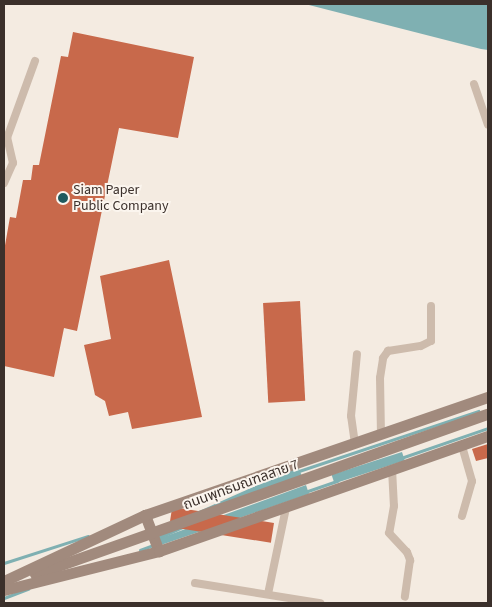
<!DOCTYPE html>
<meta charset="utf-8">
<style>
body{margin:0}
#map{position:relative;width:492px;height:607px;overflow:hidden;background:#f4ebe1;font-family:"Source Sans 3","Noto Sans Thai",sans-serif}
div>[style]{position:absolute}
.water>*{inset:0;background:#7fb0b2;transform-origin:0 0}
.stream>*{height:2.5px;margin:-1.25px;padding:0 1.25px;transform-origin:1.25px;border-radius:1.25px;background:#7fb0b2}
.building>*{inset:0;background:#c8694b;transform-origin:0 0}
.minor>*{height:8px;margin:-4px;padding:0 4px;transform-origin:4px;border-radius:4px;background:#cdbbac}
.secondary>*{height:11px;margin:-5.5px;padding:0 5.5px;transform-origin:5.5px;border-radius:5.5px;background:#a18a7d}
.dots>*{width:14px;height:14px;translate:-50% -50%;box-sizing:border-box;border:2px solid #fbf5ee;border-radius:50%}
span{translate:-50% -50%;white-space:nowrap;text-align:center;line-height:1.15;-webkit-text-stroke:4px #fbf5ee;paint-order:stroke}
.poi-label{font-size:14px;color:#3b302b}
.left{translate:0 -50%;text-align:left}
.street-label{font-size:14px;color:#3b302b}
.frame{position:absolute;inset:0;border:5px solid #3b302b;pointer-events:none}
</style>
<div id="map">
<div class="water">
<div style="clip-path:polygon(305px 4px,488px 4px,488px 50px,481px 49px)"></div>
<div style="left:402px;top:452px;width:9px;height:74px;rotate:72deg"></div>
<div style="left:298px;top:467px;width:10px;height:157px;rotate:66deg"></div>
<div style="clip-path:polygon(306px 485px,309px 494px,161px 545px,158px 539px)"></div>
</div>
<div class="stream">
<div style="left:401px;top:458px;width:92px;rotate:-19deg"></div>
<div style="left:299px;top:471px;width:189px;rotate:-18.5deg"></div>
<div style="left:305px;top:492px;width:34px;rotate:-19deg"></div>
<div style="left:140px;top:550px;width:14px;rotate:-21deg"></div>
<div style="left:4px;top:563px;width:88px;rotate:-17.8deg"></div>
<div style="left:4px;top:598px;width:26px;rotate:-21deg"></div>
</div>
<div class="building">
<div style="clip-path:polygon(73px 32px,194px 57px,178px 138px,119px 128px,77px 331px,64px 328px,54px 377px,4px 366px,4px 251px,10px 217px,16px 218px,23px 180px,31px 180px,33px 165px,39px 165px,61px 56px,68px 57px)"></div>
<div style="clip-path:polygon(169px 260px,202px 417px,132px 429px,128px 412px,109px 416px,105px 401px,95px 395px,84px 345px,111px 339px,100px 276px)"></div>
<div style="left:300px;top:301px;width:100px;height:37px;rotate:87deg"></div>
<div style="clip-path:polygon(488px 444px,488px 458px,476px 461px,472px 449px)"></div>
<div style="left:274px;top:523px;width:20px;height:103px;rotate:99deg"></div>
</div>
<div class="minor">
<div style="left:474px;top:84px;width:43px;rotate:71.1deg"></div>
<div style="left:4px;top:183px;width:22px;rotate:-66deg"></div>
<div style="left:13px;top:163px;width:26px;rotate:-103deg"></div>
<div style="left:7px;top:138px;width:82px;rotate:-70deg"></div>
<div style="left:381px;top:435px;width:57px;rotate:-91deg"></div>
<div style="left:380px;top:378px;width:20px;rotate:-81deg"></div>
<div style="left:383px;top:358px;width:9px;rotate:-54deg"></div>
<div style="left:388px;top:351px;width:33px;rotate:-9deg"></div>
<div style="left:421px;top:346px;width:11px;rotate:-27deg"></div>
<div style="left:431px;top:341px;width:35px;rotate:-90deg"></div>
<div style="left:355px;top:444px;width:28px;rotate:-98deg"></div>
<div style="left:351px;top:416px;width:62px;rotate:-84.5deg"></div>
<div style="left:392px;top:469px;width:37px;rotate:87deg"></div>
<div style="left:394px;top:506px;width:27px;rotate:100deg"></div>
<div style="left:389px;top:533px;width:26px;rotate:47deg"></div>
<div style="left:407px;top:552px;width:9px;rotate:69deg"></div>
<div style="left:410px;top:560px;width:37px;rotate:98deg"></div>
<div style="left:462px;top:516px;width:36px;rotate:-74deg"></div>
<div style="left:472px;top:481px;width:37px;rotate:-106deg"></div>
<div style="left:195px;top:583px;width:127px;rotate:9.1deg"></div>
<div style="left:268px;top:594px;width:88px;rotate:-78.2deg"></div>
</div>
<div class="secondary">
<div style="left:145px;top:515px;width:39px;rotate:69deg"></div>
<div style="left:35px;top:574px;width:480px;rotate:-19.5deg"></div>
<div style="left:4px;top:581px;width:156px;rotate:-25.1deg"></div>
<div style="left:145px;top:515px;width:363px;rotate:-19deg"></div>
<div style="left:4px;top:590px;width:160px;rotate:-14.1deg"></div>
<div style="left:159px;top:551px;width:349px;rotate:-19.3deg"></div>
</div>
<div class="dots">
<div style="left:63px;top:198px;background:#1f5a5e"></div>
</div>
<div class="poi-label">
<span class="left" style="left:73px;top:198px">Siam Paper<br>Public Company</span>
</div>
<div class="street-label">
<span style="left:241px;top:485px;rotate:-20deg">ถนนพุทธมณฑลสาย 7</span>
</div>
<div class="frame"></div>
</div>
